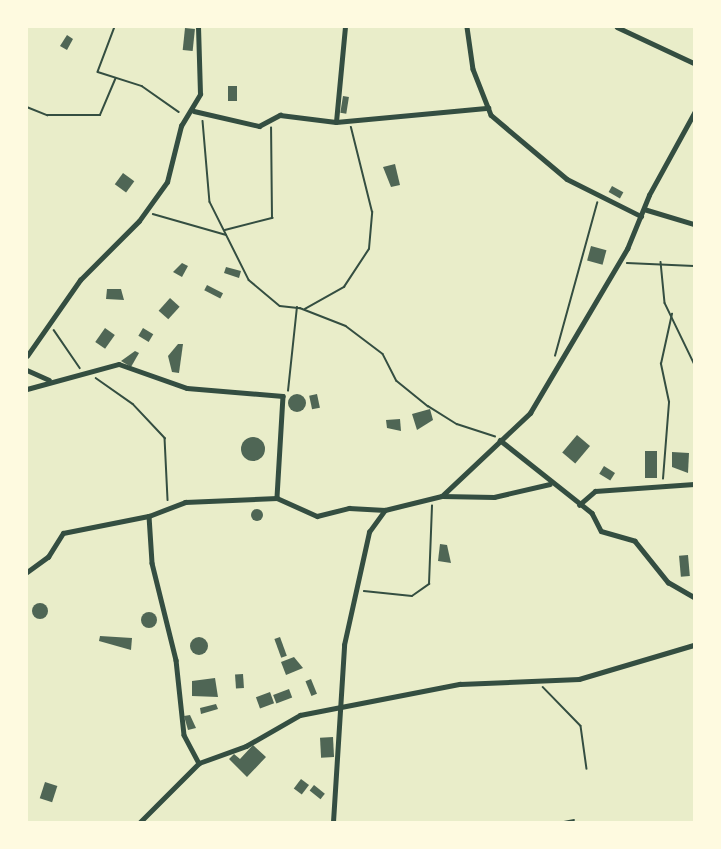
<!DOCTYPE html>
<style>
body{margin:0}
#map{position:relative;width:721px;height:849px;overflow:hidden;background:#e9edc9;font-family:"Exo 2",sans-serif}
div>[style]{position:absolute}
.building>*{inset:0;background:#4f6655;transform-origin:0 0}
.round{border-radius:50%}
.path>*{height:1.5px;margin:-0.75px;padding:0 0.75px;transform-origin:0.75px;border-radius:0.75px;background:#344e41}
.minor>*{height:4.5px;margin:-2.25px;padding:0 2.25px;transform-origin:2.25px;border-radius:2.25px;background:#344e41}
span{translate:-50% -50%;white-space:nowrap;text-align:center;line-height:1.15;-webkit-text-stroke:6px #fefae0;paint-order:stroke}
.frame{position:absolute;inset:0;border:28px solid #fefae0;pointer-events:none}
</style>
<div id="map">
<div class="building">
<div style="left:185px;top:28px;width:10px;height:22px;rotate:6deg"></div>
<div style="clip-path:polygon(67px 35px,73px 39px,67px 50px,60px 46px)"></div>
<div style="left:228px;top:86px;width:9px;height:15px"></div>
<div style="left:343px;top:96px;width:6px;height:17px;rotate:9deg"></div>
<div style="clip-path:polygon(395px 164px,400px 185px,391px 187px,383px 167px)"></div>
<div style="left:123px;top:173px;width:14px;height:14px;rotate:36deg"></div>
<div style="left:612px;top:186px;width:13px;height:7px;rotate:29deg"></div>
<div style="left:591px;top:246px;width:16px;height:15px;rotate:15deg"></div>
<div style="clip-path:polygon(182px 263px,188px 266px,182px 277px,173px 272px)"></div>
<div style="clip-path:polygon(226px 267px,241px 271px,239px 278px,224px 273px)"></div>
<div style="left:207px;top:285px;width:18px;height:6px;rotate:27deg"></div>
<div style="clip-path:polygon(107px 289px,121px 289px,124px 300px,106px 299px)"></div>
<div style="left:170px;top:298px;width:13px;height:17px;rotate:42deg"></div>
<div style="left:105px;top:328px;width:12px;height:17px;rotate:35deg"></div>
<div style="left:143px;top:328px;width:12px;height:9px;rotate:31deg"></div>
<div style="clip-path:polygon(178px 344px,183px 344px,179px 373px,172px 372px,168px 356px)"></div>
<div style="clip-path:polygon(135px 351px,139px 353px,131px 367px,121px 361px)"></div>
<div style="left:317px;top:394px;width:14px;height:8px;rotate:78deg"></div>
<div class="round" style="left:288px;top:394px;width:18px;height:18px"></div>
<div style="clip-path:polygon(430px 409px,433px 420px,417px 430px,412px 414px)"></div>
<div style="clip-path:polygon(400px 419px,401px 431px,387px 428px,386px 420px)"></div>
<div style="left:577px;top:435px;width:17px;height:23px;rotate:40deg"></div>
<div class="round" style="left:241px;top:437px;width:24px;height:24px"></div>
<div style="left:645px;top:451px;width:12px;height:27px"></div>
<div style="clip-path:polygon(672px 452px,689px 453px,688px 473px,672px 467px)"></div>
<div style="left:604px;top:466px;width:13px;height:9px;rotate:32deg"></div>
<div class="round" style="left:251px;top:509px;width:12px;height:12px"></div>
<div style="clip-path:polygon(440px 544px,447px 545px,451px 563px,438px 561px)"></div>
<div style="left:688px;top:555px;width:21px;height:9px;rotate:85deg"></div>
<div class="round" style="left:32px;top:603px;width:16px;height:16px"></div>
<div class="round" style="left:141px;top:612px;width:16px;height:16px"></div>
<div style="clip-path:polygon(100px 636px,132px 638px,131px 650px,99px 641px)"></div>
<div class="round" style="left:190px;top:637px;width:18px;height:18px"></div>
<div style="left:280px;top:637px;width:20px;height:6px;rotate:70deg"></div>
<div style="clip-path:polygon(294px 657px,303px 668px,286px 675px,281px 662px)"></div>
<div style="left:243px;top:674px;width:14px;height:8px;rotate:86deg"></div>
<div style="clip-path:polygon(215px 678px,218px 697px,192px 696px,192px 681px)"></div>
<div style="left:311px;top:679px;width:16px;height:6px;rotate:68deg"></div>
<div style="left:289px;top:689px;width:9px;height:17px;rotate:69deg"></div>
<div style="left:270px;top:692px;width:12px;height:15px;rotate:70deg"></div>
<div style="clip-path:polygon(216px 704px,218px 709px,201px 714px,200px 708px)"></div>
<div style="clip-path:polygon(190px 715px,196px 728px,188px 730px,184px 716px)"></div>
<div style="left:333px;top:737px;width:20px;height:13px;rotate:87deg"></div>
<div style="clip-path:polygon(253px 745px,266px 757px,247px 777px,229px 759px,234px 754px,240px 759px)"></div>
<div style="left:301px;top:779px;width:10px;height:12px;rotate:37deg"></div>
<div style="left:45px;top:782px;width:13px;height:17px;rotate:18deg"></div>
<div style="left:314px;top:785px;width:14px;height:7px;rotate:39deg"></div>
</div>
<div class="path">
<div style="left:115px;top:27px;width:48px;rotate:110.7deg"></div>
<div style="left:98px;top:72px;width:46px;rotate:17.7deg"></div>
<div style="left:142px;top:86px;width:45px;rotate:35.1deg"></div>
<div style="left:27px;top:107px;width:22px;rotate:22deg"></div>
<div style="left:47px;top:115px;width:53px"></div>
<div style="left:100px;top:115px;width:39px;rotate:-67deg"></div>
<div style="left:203px;top:121px;width:81px;rotate:85.1deg"></div>
<div style="left:210px;top:202px;width:87px;rotate:63.4deg"></div>
<div style="left:249px;top:280px;width:40px;rotate:40deg"></div>
<div style="left:280px;top:306px;width:20px;rotate:6deg"></div>
<div style="left:300px;top:308px;width:49px;rotate:21.4deg"></div>
<div style="left:346px;top:326px;width:46px;rotate:37.1deg"></div>
<div style="left:383px;top:354px;width:30px;rotate:63deg"></div>
<div style="left:397px;top:381px;width:40px;rotate:39deg"></div>
<div style="left:428px;top:406px;width:34px;rotate:32deg"></div>
<div style="left:457px;top:424px;width:40px;rotate:18deg"></div>
<div style="left:153px;top:214px;width:76px;rotate:16deg"></div>
<div style="left:225px;top:230px;width:49px;rotate:-14.3deg"></div>
<div style="left:272px;top:218px;width:90px;rotate:-90.6deg"></div>
<div style="left:661px;top:262px;width:41px;rotate:84.4deg"></div>
<div style="left:665px;top:303px;width:67px;rotate:64.2deg"></div>
<div style="left:627px;top:263px;width:67px;rotate:2.6deg"></div>
<div style="left:305px;top:309px;width:45px;rotate:-29.4deg"></div>
<div style="left:344px;top:287px;width:45px;rotate:-56.7deg"></div>
<div style="left:369px;top:249px;width:37px;rotate:-85deg"></div>
<div style="left:372px;top:212px;width:87px;rotate:-104deg"></div>
<div style="left:54px;top:330px;width:46px;rotate:55.6deg"></div>
<div style="left:555px;top:356px;width:159px;rotate:-74.6deg"></div>
<div style="left:96px;top:378px;width:45px;rotate:35.1deg"></div>
<div style="left:133px;top:404px;width:47px;rotate:46.7deg"></div>
<div style="left:165px;top:438px;width:62px;rotate:87.2deg"></div>
<div style="left:288px;top:391px;width:84px;rotate:-83.9deg"></div>
<div style="left:663px;top:479px;width:77px;rotate:-85.5deg"></div>
<div style="left:669px;top:402px;width:39px;rotate:-102deg"></div>
<div style="left:661px;top:364px;width:51px;rotate:-77.6deg"></div>
<div style="left:364px;top:591px;width:48px;rotate:5.9deg"></div>
<div style="left:412px;top:596px;width:21px;rotate:-35deg"></div>
<div style="left:429px;top:584px;width:78px;rotate:-87.8deg"></div>
<div style="left:543px;top:687px;width:54px;rotate:45.7deg"></div>
<div style="left:581px;top:726px;width:43px;rotate:82.1deg"></div>
<div style="left:564px;top:822px;width:10px;rotate:-11deg"></div>
</div>
<div class="minor">
<div style="left:467px;top:27px;width:42px;rotate:81.9deg"></div>
<div style="left:473px;top:69px;width:49px;rotate:68.6deg"></div>
<div style="left:491px;top:115px;width:99px;rotate:40.1deg"></div>
<div style="left:567px;top:179px;width:83px;rotate:26.6deg"></div>
<div style="left:617px;top:27px;width:85px;rotate:25.1deg"></div>
<div style="left:194px;top:111px;width:67px;rotate:13deg"></div>
<div style="left:259px;top:126px;width:24px;rotate:-28deg"></div>
<div style="left:280px;top:115px;width:56px;rotate:7.1deg"></div>
<div style="left:336px;top:122px;width:153px;rotate:-5.3deg"></div>
<div style="left:336px;top:122px;width:95px;rotate:-84.6deg"></div>
<div style="left:644px;top:209px;width:52px;rotate:16.7deg"></div>
<div style="left:27px;top:356px;width:93px;rotate:-55.1deg"></div>
<div style="left:80px;top:280px;width:83px;rotate:-45deg"></div>
<div style="left:139px;top:221px;width:48px;rotate:-54.3deg"></div>
<div style="left:167px;top:182px;width:58px;rotate:-76deg"></div>
<div style="left:181px;top:126px;width:37px;rotate:-59deg"></div>
<div style="left:200px;top:94px;width:67px;rotate:-91.7deg"></div>
<div style="left:27px;top:370px;width:24px;rotate:24deg"></div>
<div style="left:27px;top:389px;width:95px;rotate:-15.2deg"></div>
<div style="left:119px;top:364px;width:72px;rotate:19.4deg"></div>
<div style="left:187px;top:388px;width:96px;rotate:4.8deg"></div>
<div style="left:283px;top:396px;width:102px;rotate:93.4deg"></div>
<div style="left:500px;top:440px;width:117px;rotate:38.4deg"></div>
<div style="left:592px;top:513px;width:20px;rotate:63deg"></div>
<div style="left:601px;top:531px;width:35px;rotate:16deg"></div>
<div style="left:635px;top:541px;width:53px;rotate:51.2deg"></div>
<div style="left:668px;top:582px;width:30px;rotate:30deg"></div>
<div style="left:442px;top:496px;width:52px;rotate:1.1deg"></div>
<div style="left:494px;top:497px;width:57px;rotate:-13.1deg"></div>
<div style="left:579px;top:505px;width:21px;rotate:-41deg"></div>
<div style="left:595px;top:491px;width:99px;rotate:-4deg"></div>
<div style="left:149px;top:516px;width:47px;rotate:86.3deg"></div>
<div style="left:152px;top:563px;width:100px;rotate:76.1deg"></div>
<div style="left:176px;top:660px;width:75px;rotate:83.9deg"></div>
<div style="left:184px;top:735px;width:32px;rotate:62deg"></div>
<div style="left:27px;top:572px;width:26px;rotate:-36deg"></div>
<div style="left:48px;top:557px;width:28px;rotate:-58deg"></div>
<div style="left:63px;top:533px;width:88px;rotate:-11.2deg"></div>
<div style="left:149px;top:516px;width:39px;rotate:-21deg"></div>
<div style="left:185px;top:502px;width:92px;rotate:-2.5deg"></div>
<div style="left:277px;top:498px;width:44px;rotate:24.2deg"></div>
<div style="left:317px;top:516px;width:33px;rotate:-14deg"></div>
<div style="left:349px;top:508px;width:36px;rotate:3deg"></div>
<div style="left:140px;top:822px;width:83px;rotate:-45deg"></div>
<div style="left:199px;top:763px;width:50px;rotate:-19.9deg"></div>
<div style="left:246px;top:746px;width:62px;rotate:-29.9deg"></div>
<div style="left:300px;top:715px;width:163px;rotate:-11deg"></div>
<div style="left:460px;top:684px;width:119px;rotate:-2.4deg"></div>
<div style="left:579px;top:679px;width:120px;rotate:-16.5deg"></div>
<div style="left:333px;top:822px;width:177px;rotate:-86.4deg"></div>
<div style="left:344px;top:645px;width:116px;rotate:-77.5deg"></div>
<div style="left:369px;top:532px;width:27px;rotate:-54deg"></div>
<div style="left:385px;top:510px;width:59px;rotate:-13.8deg"></div>
<div style="left:442px;top:496px;width:121px;rotate:-43.3deg"></div>
<div style="left:530px;top:413px;width:191px;rotate:-59.4deg"></div>
<div style="left:627px;top:249px;width:58px;rotate:-67.8deg"></div>
<div style="left:649px;top:195px;width:94px;rotate:-61.2deg"></div>
</div>
<div class="frame"></div>
</div>
